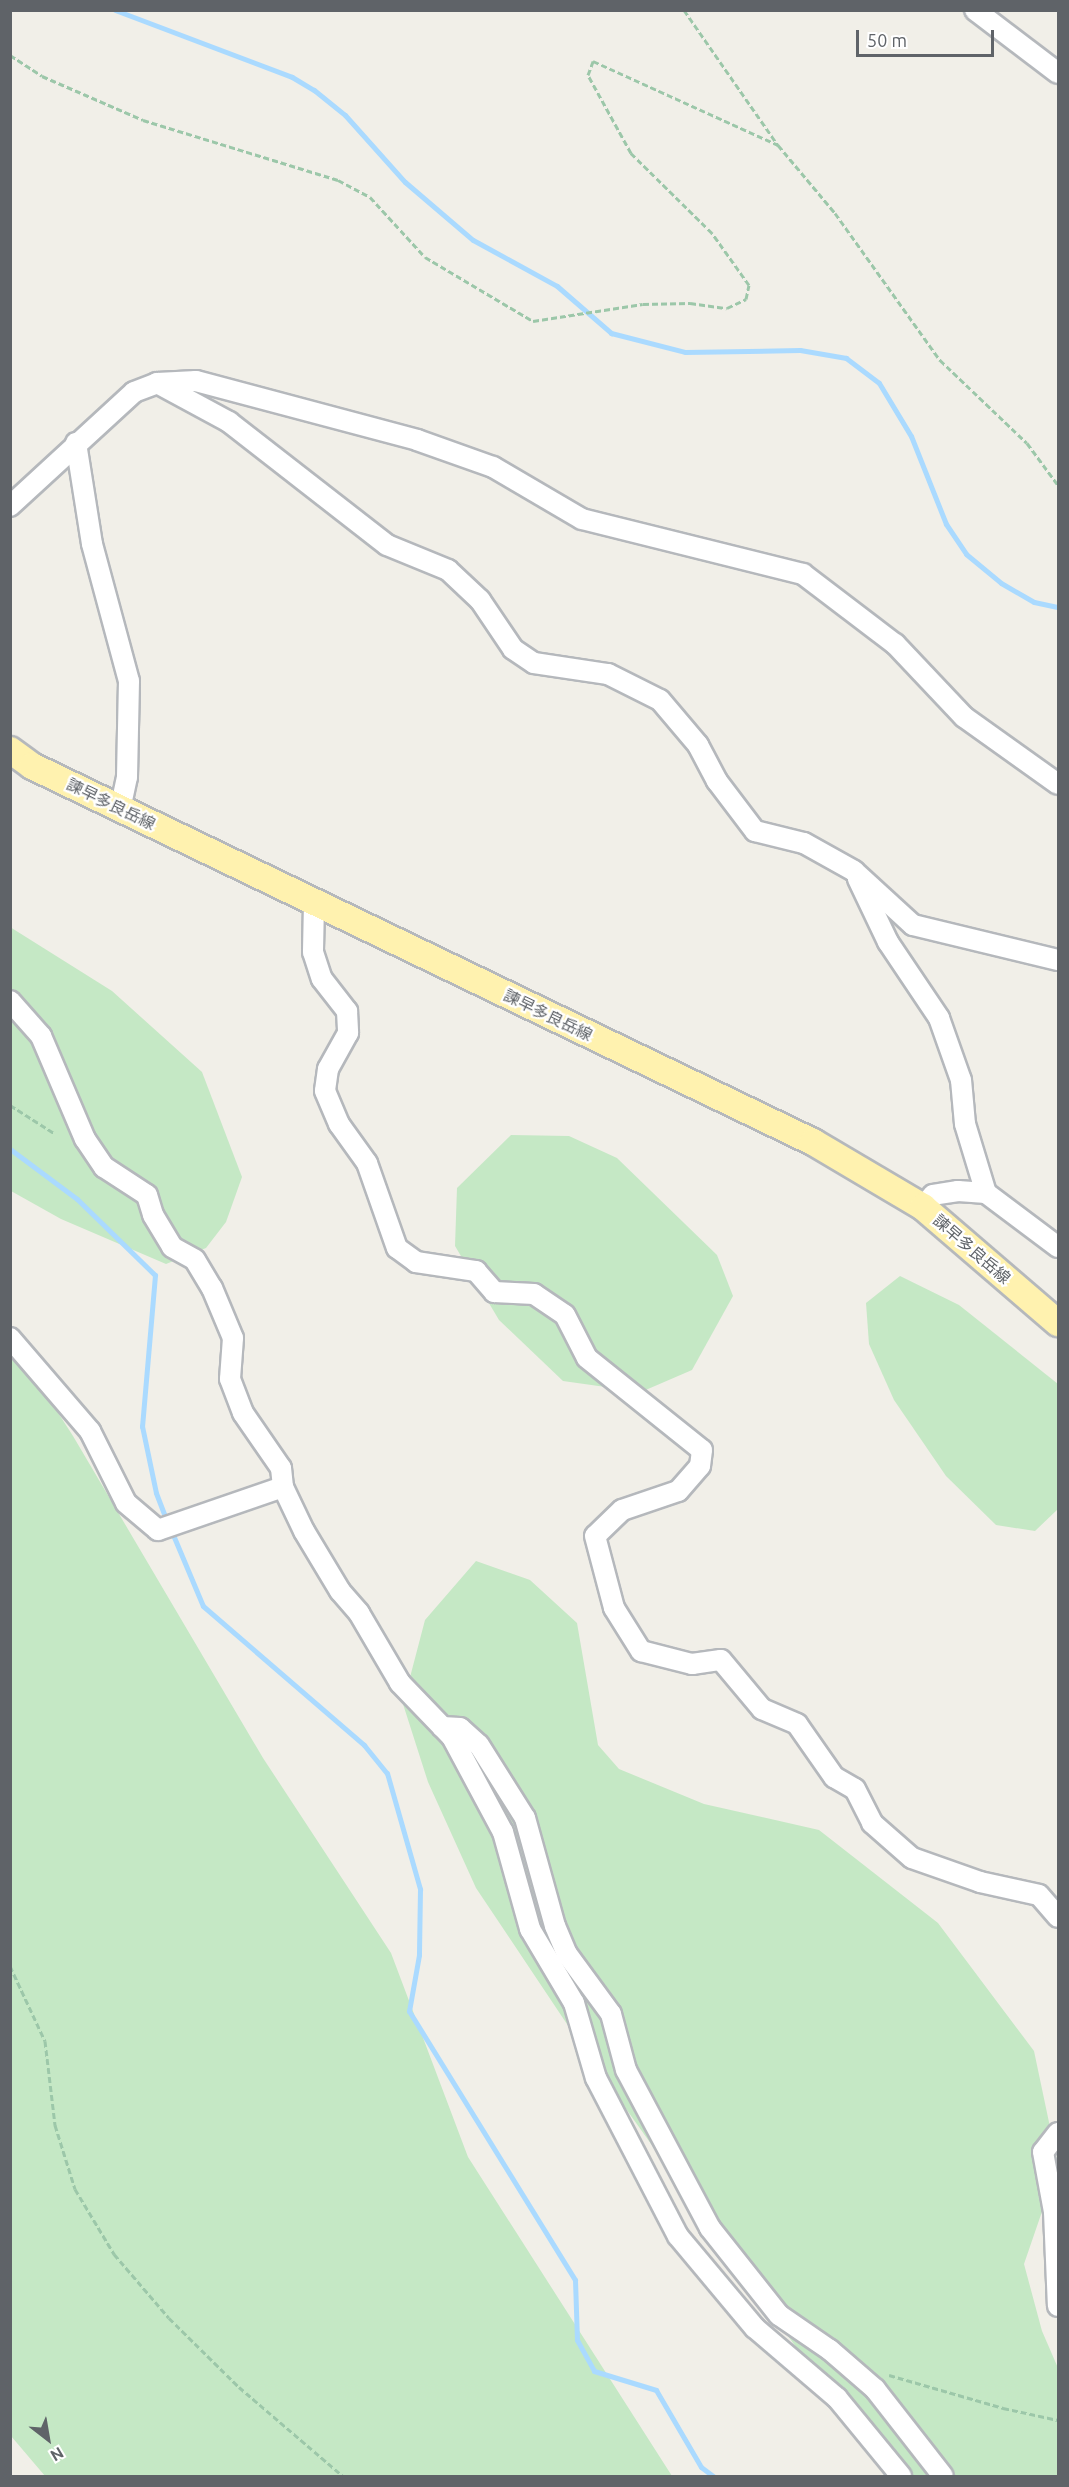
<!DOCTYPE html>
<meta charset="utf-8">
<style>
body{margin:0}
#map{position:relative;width:1069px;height:2487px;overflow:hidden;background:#f1efe8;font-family:Ubuntu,"Noto Sans JP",sans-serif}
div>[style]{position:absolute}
.green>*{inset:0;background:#c5e8c5}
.stream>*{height:5px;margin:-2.5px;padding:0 2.5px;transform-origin:2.5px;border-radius:2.5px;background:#aadaff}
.path>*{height:3px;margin-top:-1.5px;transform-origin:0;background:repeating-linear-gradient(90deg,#9cc7a9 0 6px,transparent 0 9px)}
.roads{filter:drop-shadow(2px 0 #b5b8bc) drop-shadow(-2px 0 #b5b8bc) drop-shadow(0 2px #b5b8bc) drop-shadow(0 -2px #b5b8bc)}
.minor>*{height:20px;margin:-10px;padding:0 10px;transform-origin:10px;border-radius:10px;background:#fff}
.major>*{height:26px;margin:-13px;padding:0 13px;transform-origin:13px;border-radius:13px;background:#fff2af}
span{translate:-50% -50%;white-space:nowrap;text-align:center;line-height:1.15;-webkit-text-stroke:4.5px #fff;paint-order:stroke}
.street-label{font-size:16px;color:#5f6368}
.frame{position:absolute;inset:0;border:12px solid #5f6368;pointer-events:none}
.north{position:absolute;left:18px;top:2409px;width:60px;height:60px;-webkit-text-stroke:4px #fff;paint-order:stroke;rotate:149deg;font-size:16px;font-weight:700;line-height:24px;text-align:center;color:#5f6368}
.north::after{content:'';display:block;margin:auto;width:21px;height:27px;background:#5f6368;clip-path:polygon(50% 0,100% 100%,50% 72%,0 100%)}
.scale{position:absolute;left:856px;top:30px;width:138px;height:27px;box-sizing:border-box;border:3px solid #5f6368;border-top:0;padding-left:8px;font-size:18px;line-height:21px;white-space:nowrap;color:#5f6368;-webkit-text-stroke:4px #fff;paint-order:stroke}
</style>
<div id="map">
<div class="green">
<div style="clip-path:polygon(10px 927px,112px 991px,202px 1072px,242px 1177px,226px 1222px,206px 1248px,166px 1264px,61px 1219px,11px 1191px)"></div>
<div style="clip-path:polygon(511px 1135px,569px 1136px,617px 1158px,717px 1255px,733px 1296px,692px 1370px,641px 1392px,563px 1381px,499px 1320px,455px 1246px,457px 1188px)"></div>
<div style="clip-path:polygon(900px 1276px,959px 1305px,1058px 1384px,1058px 1509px,1035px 1531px,996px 1525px,946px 1476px,894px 1400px,869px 1344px,866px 1303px)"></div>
<div style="clip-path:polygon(10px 1338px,73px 1436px,263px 1758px,391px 1953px,468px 2157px,672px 2476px,45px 2476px,11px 2436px)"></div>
<div style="clip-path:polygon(476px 1561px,530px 1580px,577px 1623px,598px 1745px,619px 1769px,704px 1804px,819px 1830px,938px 1923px,1034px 2051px,1058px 2165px,1024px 2264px,1042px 2331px,1058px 2368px,1058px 2476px,888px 2476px,589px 2057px,476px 1888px,428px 1782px,403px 1704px,425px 1620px)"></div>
</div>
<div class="stream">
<div style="left:115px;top:10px;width:189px;rotate:20.7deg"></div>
<div style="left:292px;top:77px;width:26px;rotate:31deg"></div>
<div style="left:314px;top:90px;width:40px;rotate:39deg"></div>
<div style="left:345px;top:115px;width:90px;rotate:48.2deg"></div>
<div style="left:405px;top:182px;width:89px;rotate:40.5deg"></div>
<div style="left:473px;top:240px;width:96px;rotate:28.7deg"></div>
<div style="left:557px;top:286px;width:72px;rotate:41deg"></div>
<div style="left:611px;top:333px;width:76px;rotate:14.4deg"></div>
<div style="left:685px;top:352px;width:115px;rotate:-1deg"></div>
<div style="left:800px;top:350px;width:47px;rotate:9.9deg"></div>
<div style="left:846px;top:358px;width:41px;rotate:37.1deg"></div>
<div style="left:879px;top:383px;width:62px;rotate:58.9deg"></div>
<div style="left:911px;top:436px;width:95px;rotate:68.3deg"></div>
<div style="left:946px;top:524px;width:36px;rotate:56deg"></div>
<div style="left:966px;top:554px;width:45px;rotate:39.6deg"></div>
<div style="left:1001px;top:583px;width:38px;rotate:30deg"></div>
<div style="left:1034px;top:602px;width:25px;rotate:12deg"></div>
<div style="left:10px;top:1149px;width:84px;rotate:36.7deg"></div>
<div style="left:77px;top:1199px;width:109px;rotate:44.3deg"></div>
<div style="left:155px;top:1275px;width:152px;rotate:94.9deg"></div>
<div style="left:142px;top:1426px;width:68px;rotate:78.2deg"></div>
<div style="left:156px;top:1493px;width:30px;rotate:69deg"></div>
<div style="left:171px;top:1530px;width:82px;rotate:67.2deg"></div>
<div style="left:203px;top:1606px;width:213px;rotate:40.8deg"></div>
<div style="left:364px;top:1745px;width:36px;rotate:51deg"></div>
<div style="left:387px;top:1773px;width:121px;rotate:74.1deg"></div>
<div style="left:420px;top:1889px;width:66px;rotate:90.9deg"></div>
<div style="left:419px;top:1955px;width:57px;rotate:100.1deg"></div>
<div style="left:409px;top:2011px;width:316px;rotate:58.3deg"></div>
<div style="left:575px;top:2280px;width:60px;rotate:88.1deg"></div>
<div style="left:577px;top:2340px;width:35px;rotate:61deg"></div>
<div style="left:594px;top:2371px;width:65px;rotate:17deg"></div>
<div style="left:656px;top:2390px;width:89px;rotate:59.7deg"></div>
<div style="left:701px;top:2467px;width:15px;rotate:37deg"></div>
</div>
<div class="path">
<div style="left:684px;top:10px;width:165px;rotate:55.2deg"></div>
<div style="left:778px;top:145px;width:89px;rotate:50deg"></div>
<div style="left:835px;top:213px;width:181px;rotate:54.5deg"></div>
<div style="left:940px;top:360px;width:120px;rotate:43.7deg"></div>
<div style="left:1027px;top:443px;width:52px;rotate:53.6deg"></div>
<div style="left:10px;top:55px;width:38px;rotate:33deg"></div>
<div style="left:42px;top:76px;width:110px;rotate:23.5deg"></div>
<div style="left:143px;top:120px;width:204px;rotate:17.1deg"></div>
<div style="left:338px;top:180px;width:36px;rotate:28deg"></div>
<div style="left:370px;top:197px;width:81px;rotate:47.5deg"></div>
<div style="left:425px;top:257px;width:126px;rotate:30.7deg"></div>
<div style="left:533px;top:321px;width:111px;rotate:-8.8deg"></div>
<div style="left:643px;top:304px;width:47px;rotate:-1.2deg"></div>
<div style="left:690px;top:303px;width:37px;rotate:8deg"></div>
<div style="left:727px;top:308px;width:21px;rotate:-25deg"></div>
<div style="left:746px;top:299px;width:14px;rotate:-78deg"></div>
<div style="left:749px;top:285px;width:64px;rotate:-125.4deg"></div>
<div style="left:712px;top:233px;width:114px;rotate:-135.4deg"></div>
<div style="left:631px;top:153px;width:89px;rotate:-118.9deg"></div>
<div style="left:588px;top:75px;width:15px;rotate:-70deg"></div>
<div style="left:593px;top:61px;width:203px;rotate:24.4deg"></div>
<div style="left:10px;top:1105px;width:52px;rotate:32.5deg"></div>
<div style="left:10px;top:1966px;width:83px;rotate:65deg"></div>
<div style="left:45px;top:2041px;width:85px;rotate:83.2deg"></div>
<div style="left:55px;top:2125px;width:67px;rotate:72.6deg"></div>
<div style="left:75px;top:2189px;width:76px;rotate:59deg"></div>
<div style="left:114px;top:2254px;width:84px;rotate:49.3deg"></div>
<div style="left:169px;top:2318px;width:98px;rotate:44.6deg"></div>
<div style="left:239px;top:2387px;width:137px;rotate:40.6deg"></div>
<div style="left:889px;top:2375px;width:119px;rotate:16.1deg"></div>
<div style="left:1003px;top:2408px;width:56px;rotate:12.3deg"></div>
</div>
<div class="roads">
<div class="minor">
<div style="left:975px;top:10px;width:104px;rotate:37.2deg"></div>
<div style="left:157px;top:383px;width:82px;rotate:28.4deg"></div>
<div style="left:229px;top:422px;width:200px;rotate:37.9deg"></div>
<div style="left:387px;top:545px;width:66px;rotate:22.3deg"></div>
<div style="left:448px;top:570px;width:44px;rotate:43.2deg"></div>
<div style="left:480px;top:600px;width:59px;rotate:56deg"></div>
<div style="left:513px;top:649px;width:25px;rotate:34deg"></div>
<div style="left:534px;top:663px;width:75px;rotate:8.5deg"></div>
<div style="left:608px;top:674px;width:58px;rotate:26.6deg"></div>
<div style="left:660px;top:700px;width:59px;rotate:49.8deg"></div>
<div style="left:698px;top:745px;width:41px;rotate:62.2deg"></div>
<div style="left:717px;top:781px;width:63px;rotate:52.8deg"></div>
<div style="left:755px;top:831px;width:50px;rotate:13.8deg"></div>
<div style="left:804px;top:843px;width:57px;rotate:29.2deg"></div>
<div style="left:854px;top:871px;width:80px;rotate:42.5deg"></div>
<div style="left:913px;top:925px;width:149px;rotate:13.6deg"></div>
<div style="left:76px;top:443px;width:102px;rotate:81deg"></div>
<div style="left:92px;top:544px;width:142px;rotate:74.9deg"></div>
<div style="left:129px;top:681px;width:96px;rotate:91.2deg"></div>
<div style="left:127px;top:777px;width:33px;rotate:102deg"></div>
<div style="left:10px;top:506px;width:168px;rotate:-42.6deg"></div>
<div style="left:134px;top:392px;width:25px;rotate:-21deg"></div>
<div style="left:157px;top:383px;width:39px;rotate:-3deg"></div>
<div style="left:196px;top:381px;width:229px;rotate:14.9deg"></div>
<div style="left:417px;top:440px;width:81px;rotate:19.6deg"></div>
<div style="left:493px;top:467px;width:103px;rotate:30.3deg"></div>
<div style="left:582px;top:519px;width:228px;rotate:14deg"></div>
<div style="left:803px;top:574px;width:116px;rotate:37.3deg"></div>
<div style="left:895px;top:644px;width:100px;rotate:46.6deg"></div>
<div style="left:964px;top:717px;width:115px;rotate:35.5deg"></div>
<div style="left:858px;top:879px;width:70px;rotate:64.5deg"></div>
<div style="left:888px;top:942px;width:92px;rotate:56.1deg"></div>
<div style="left:939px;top:1018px;width:66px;rotate:70.5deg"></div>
<div style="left:961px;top:1080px;width:44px;rotate:84.8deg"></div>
<div style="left:965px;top:1124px;width:72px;rotate:73.1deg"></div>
<div style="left:986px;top:1193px;width:28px;rotate:-176deg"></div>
<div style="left:958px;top:1191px;width:25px;rotate:171deg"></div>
<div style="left:933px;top:1195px;width:16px;rotate:130deg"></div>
<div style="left:314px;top:903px;width:49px;rotate:91.2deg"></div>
<div style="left:313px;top:952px;width:28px;rotate:72deg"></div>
<div style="left:322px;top:979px;width:41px;rotate:52deg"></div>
<div style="left:347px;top:1011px;width:22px;rotate:87deg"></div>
<div style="left:348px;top:1033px;width:41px;rotate:119.1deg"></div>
<div style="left:328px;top:1069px;width:22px;rotate:98deg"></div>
<div style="left:325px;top:1091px;width:36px;rotate:67deg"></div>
<div style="left:339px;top:1124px;width:48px;rotate:54.3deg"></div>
<div style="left:367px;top:1163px;width:90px;rotate:70.6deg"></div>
<div style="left:397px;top:1248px;width:24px;rotate:36deg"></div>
<div style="left:416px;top:1262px;width:61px;rotate:8.5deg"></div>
<div style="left:476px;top:1271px;width:28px;rotate:49deg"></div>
<div style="left:494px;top:1292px;width:40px;rotate:2.9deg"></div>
<div style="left:534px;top:1294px;width:37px;rotate:34deg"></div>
<div style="left:565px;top:1315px;width:48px;rotate:62.9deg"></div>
<div style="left:587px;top:1358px;width:147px;rotate:38.7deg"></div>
<div style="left:702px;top:1450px;width:16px;rotate:97deg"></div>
<div style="left:700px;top:1466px;width:33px;rotate:131deg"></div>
<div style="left:678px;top:1491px;width:59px;rotate:161.3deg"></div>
<div style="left:622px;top:1510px;width:37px;rotate:136deg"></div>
<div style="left:595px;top:1536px;width:74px;rotate:75.2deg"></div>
<div style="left:614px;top:1608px;width:51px;rotate:57.9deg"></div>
<div style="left:641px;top:1651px;width:53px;rotate:14.3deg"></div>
<div style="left:692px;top:1664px;width:29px;rotate:-8deg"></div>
<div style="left:721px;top:1660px;width:64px;rotate:50.1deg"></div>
<div style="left:762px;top:1709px;width:38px;rotate:23deg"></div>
<div style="left:797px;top:1724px;width:65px;rotate:55.1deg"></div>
<div style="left:834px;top:1777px;width:24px;rotate:30deg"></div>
<div style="left:855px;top:1789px;width:38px;rotate:63deg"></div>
<div style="left:872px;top:1823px;width:53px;rotate:41.2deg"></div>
<div style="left:912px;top:1858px;width:72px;rotate:19.4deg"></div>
<div style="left:980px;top:1882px;width:60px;rotate:12.4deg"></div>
<div style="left:1039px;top:1895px;width:29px;rotate:49deg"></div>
<div style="left:10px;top:1001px;width:47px;rotate:48.5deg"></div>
<div style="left:41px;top:1036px;width:112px;rotate:66.9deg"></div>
<div style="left:85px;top:1139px;width:34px;rotate:56deg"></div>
<div style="left:104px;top:1167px;width:51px;rotate:33.1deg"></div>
<div style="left:147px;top:1195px;width:21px;rotate:73deg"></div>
<div style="left:153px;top:1215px;width:37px;rotate:59deg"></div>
<div style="left:172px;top:1247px;width:26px;rotate:29deg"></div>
<div style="left:195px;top:1260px;width:33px;rotate:59deg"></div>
<div style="left:212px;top:1288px;width:54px;rotate:67.2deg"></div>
<div style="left:233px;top:1338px;width:41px;rotate:94.2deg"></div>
<div style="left:230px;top:1379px;width:36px;rotate:69deg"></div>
<div style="left:243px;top:1413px;width:67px;rotate:55.4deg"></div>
<div style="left:281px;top:1468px;width:19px;rotate:84deg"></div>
<div style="left:283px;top:1487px;width:49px;rotate:64.5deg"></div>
<div style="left:304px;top:1531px;width:70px;rotate:59deg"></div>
<div style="left:340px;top:1591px;width:29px;rotate:49deg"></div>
<div style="left:359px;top:1613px;width:81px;rotate:59.6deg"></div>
<div style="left:400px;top:1683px;width:75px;rotate:46.1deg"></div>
<div style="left:452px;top:1737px;width:108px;rotate:61.8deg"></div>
<div style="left:503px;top:1832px;width:101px;rotate:74.4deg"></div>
<div style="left:530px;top:1929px;width:86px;rotate:59.3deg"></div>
<div style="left:574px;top:2003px;width:78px;rotate:73.7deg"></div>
<div style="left:596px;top:2078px;width:178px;rotate:62.6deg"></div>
<div style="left:678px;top:2236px;width:120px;rotate:50.1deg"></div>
<div style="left:755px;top:2328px;width:108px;rotate:40.5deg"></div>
<div style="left:837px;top:2398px;width:101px;rotate:50.6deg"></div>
<div style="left:986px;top:1193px;width:90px;rotate:36.9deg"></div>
<div style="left:10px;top:1338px;width:123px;rotate:49.3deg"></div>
<div style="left:90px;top:1431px;width:80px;rotate:63.4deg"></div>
<div style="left:126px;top:1503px;width:42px;rotate:40.2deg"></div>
<div style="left:158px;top:1530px;width:132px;rotate:-19deg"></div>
<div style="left:442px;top:1727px;width:18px;rotate:3deg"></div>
<div style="left:460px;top:1728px;width:25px;rotate:42deg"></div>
<div style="left:479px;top:1745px;width:86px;rotate:57.8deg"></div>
<div style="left:525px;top:1818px;width:112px;rotate:74.5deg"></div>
<div style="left:555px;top:1926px;width:30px;rotate:67deg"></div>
<div style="left:567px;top:1954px;width:74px;rotate:53.7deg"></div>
<div style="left:611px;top:2014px;width:58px;rotate:75deg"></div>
<div style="left:626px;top:2070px;width:179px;rotate:62deg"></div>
<div style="left:710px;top:2228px;width:111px;rotate:51.6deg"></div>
<div style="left:779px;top:2315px;width:62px;rotate:34.5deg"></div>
<div style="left:830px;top:2350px;width:60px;rotate:40.9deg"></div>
<div style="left:875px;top:2389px;width:110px;rotate:52deg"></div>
<div style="left:1058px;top:2133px;width:24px;rotate:128deg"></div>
<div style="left:1043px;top:2152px;width:61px;rotate:79.6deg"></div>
<div style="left:1054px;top:2212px;width:94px;rotate:87.6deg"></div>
</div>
<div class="major">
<div style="left:10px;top:750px;width:27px;rotate:36deg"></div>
<div style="left:32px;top:766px;width:867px;rotate:25.71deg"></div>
<div style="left:813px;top:1142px;width:128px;rotate:30.6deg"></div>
<div style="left:923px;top:1207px;width:178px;rotate:40.7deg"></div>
</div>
</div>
<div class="street-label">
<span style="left:111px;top:804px;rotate:26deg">諫早多良岳線</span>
<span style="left:548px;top:1015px;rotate:26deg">諫早多良岳線</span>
<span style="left:972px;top:1249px;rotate:41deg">諫早多良岳線</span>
</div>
<div class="frame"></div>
<div class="north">N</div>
<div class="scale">50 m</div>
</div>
